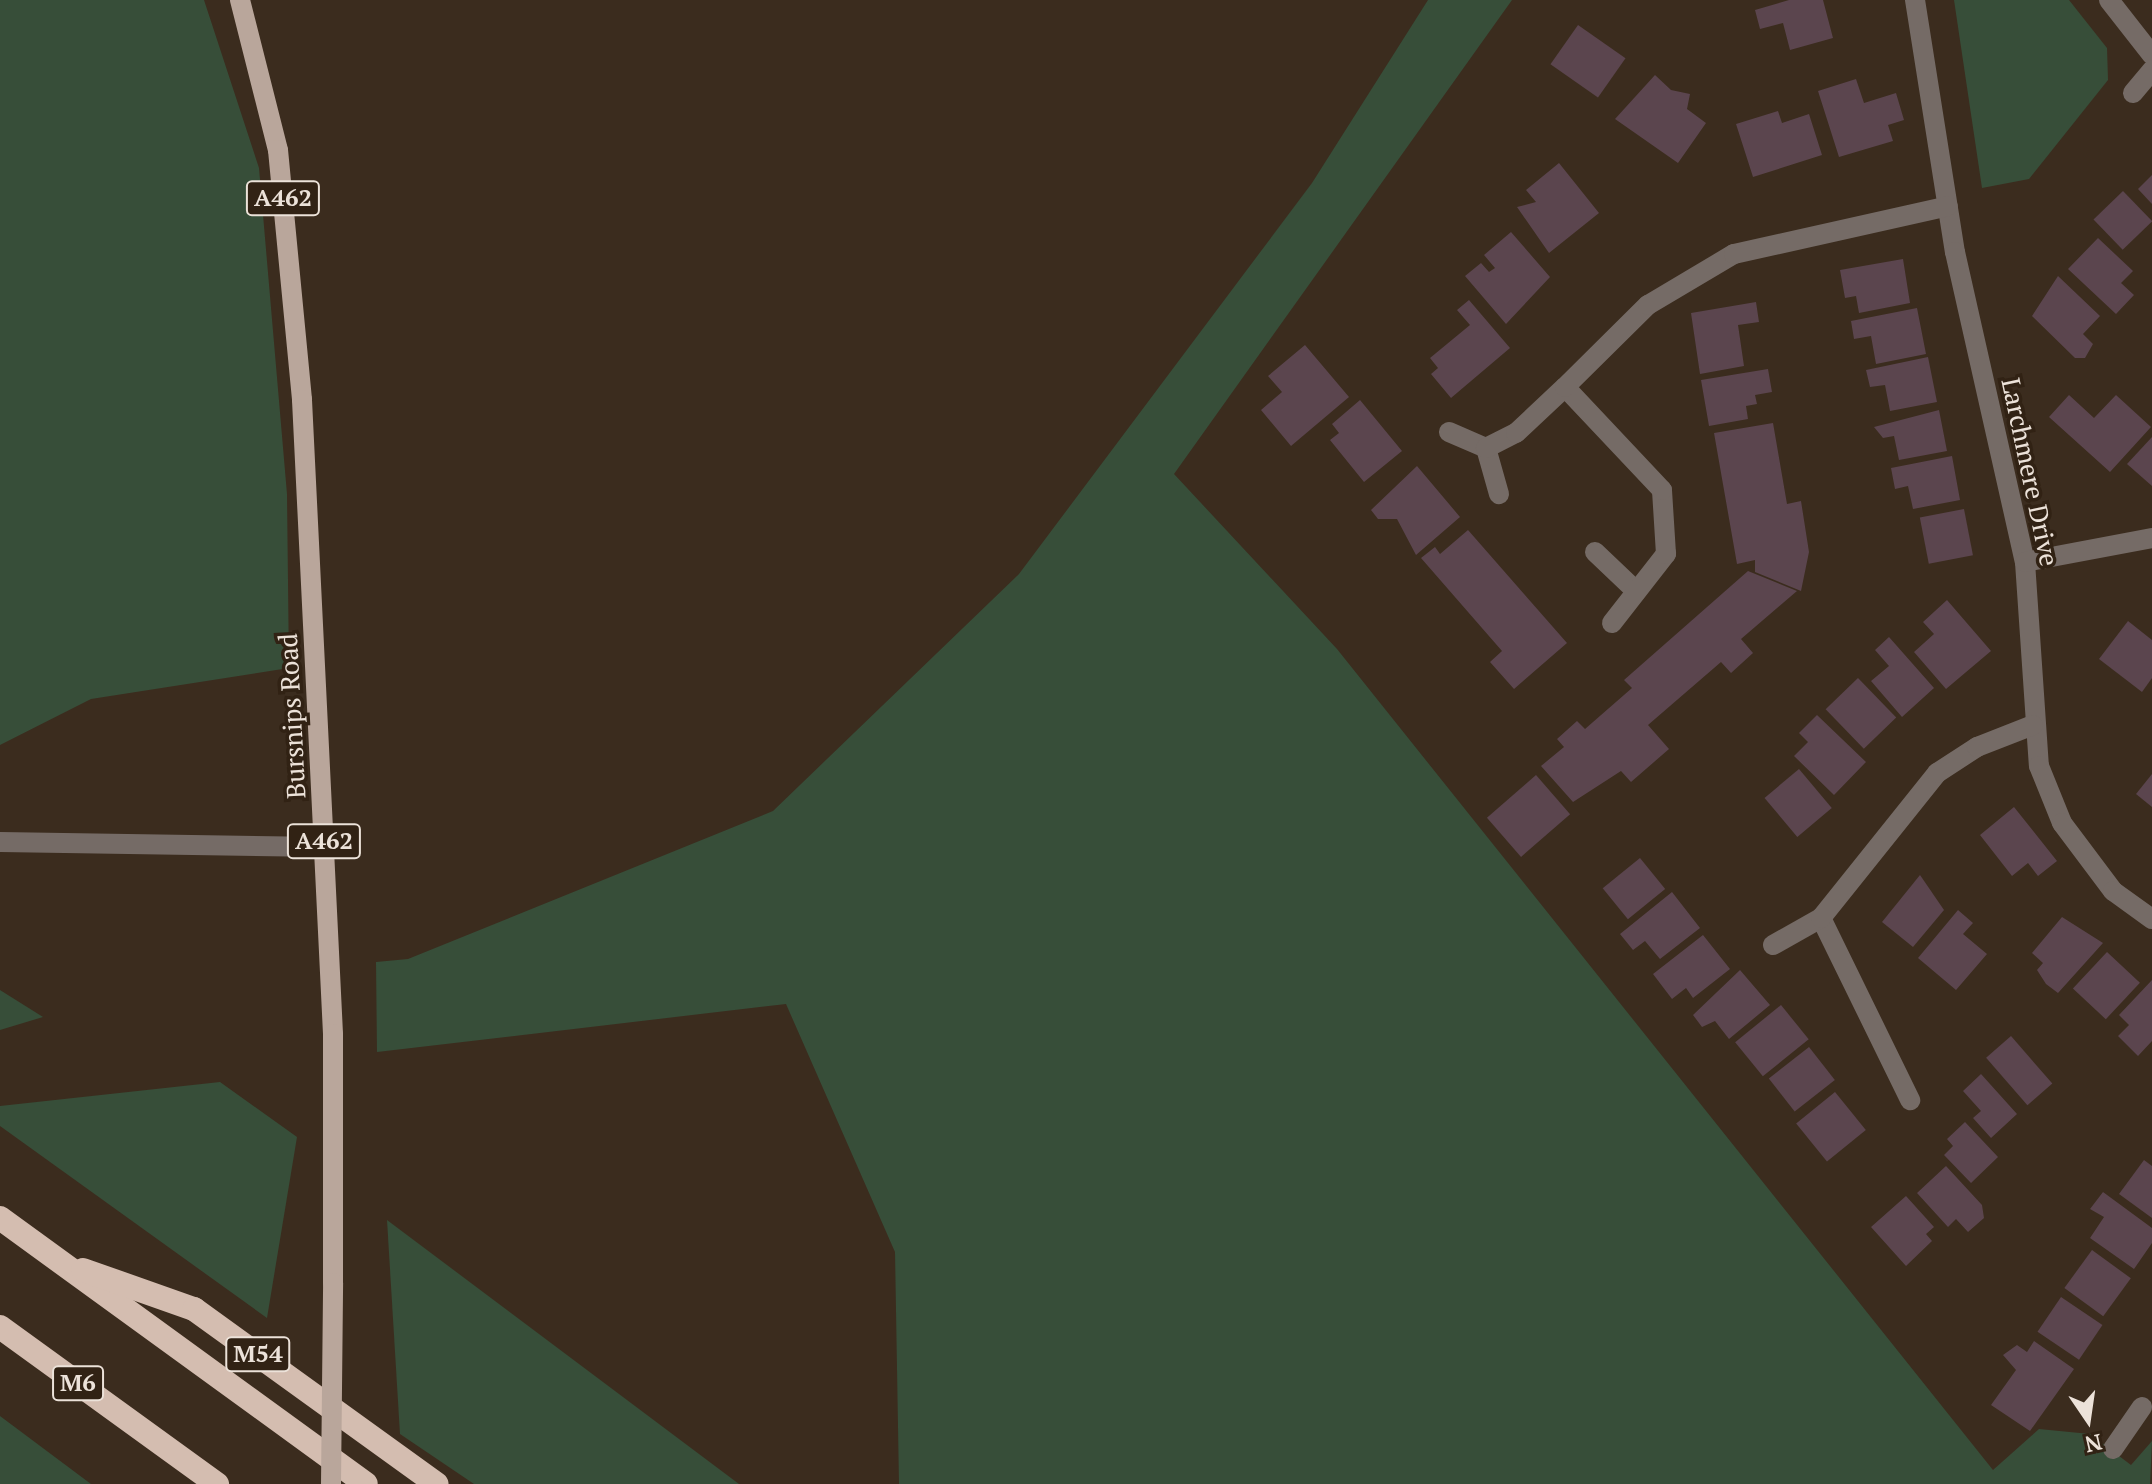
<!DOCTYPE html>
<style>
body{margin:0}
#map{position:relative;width:2152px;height:1484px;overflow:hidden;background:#3b2c1e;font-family:"PT Serif",serif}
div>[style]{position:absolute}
.green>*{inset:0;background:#374e39}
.building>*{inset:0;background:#5b454e;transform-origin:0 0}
.minor>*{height:20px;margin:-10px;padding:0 10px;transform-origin:10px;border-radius:10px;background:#756b66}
.major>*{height:20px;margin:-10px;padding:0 10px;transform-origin:10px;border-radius:10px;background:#b9a69b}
.highway>*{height:24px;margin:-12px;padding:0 12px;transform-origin:12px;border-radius:12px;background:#d4bdb0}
.major-bridge>*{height:20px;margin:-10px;padding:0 10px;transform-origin:10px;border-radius:10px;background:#b9a69b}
span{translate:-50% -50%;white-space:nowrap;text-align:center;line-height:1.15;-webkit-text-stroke:7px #312214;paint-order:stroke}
.shield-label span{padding:2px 6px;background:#312214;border:2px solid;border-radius:6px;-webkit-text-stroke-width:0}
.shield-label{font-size:24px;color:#ece2d9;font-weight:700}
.street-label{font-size:26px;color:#ece2d9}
.north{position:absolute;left:2048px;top:1380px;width:80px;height:80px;-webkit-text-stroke:6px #312214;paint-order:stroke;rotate:167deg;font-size:22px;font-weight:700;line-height:32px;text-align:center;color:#ece2d9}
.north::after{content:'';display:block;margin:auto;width:28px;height:36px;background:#ece2d9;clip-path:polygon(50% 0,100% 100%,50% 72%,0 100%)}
</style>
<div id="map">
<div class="green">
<div style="clip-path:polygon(0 0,204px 0,259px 168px,287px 494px,289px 668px,91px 699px,0 745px)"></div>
<div style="clip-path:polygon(1428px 0,1512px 0,1174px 474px,1337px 649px,1993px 1470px,2039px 1429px,2090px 1434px,2131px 1465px,2152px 1441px,2150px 1484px,899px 1484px,895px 1252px,786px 1004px,377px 1052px,376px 962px,408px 959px,773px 811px,1019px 574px,1312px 183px)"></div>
<div style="clip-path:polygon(1954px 0,2069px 0,2107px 48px,2108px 80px,2029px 179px,1982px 188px)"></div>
<div style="clip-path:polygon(0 990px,43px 1017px,0 1030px)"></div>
<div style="clip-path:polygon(220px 1082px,297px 1137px,267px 1318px,0 1126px,0 1106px)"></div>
<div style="clip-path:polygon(387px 1220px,739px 1484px,474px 1484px,400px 1434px)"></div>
<div style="clip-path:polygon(0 1416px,91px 1484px,0 1484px)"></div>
</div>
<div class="building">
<div style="clip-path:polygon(1789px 0,1823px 0,1833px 38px,1790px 50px,1783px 23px,1760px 29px,1755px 10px)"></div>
<div style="left:1578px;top:25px;width:58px;height:48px;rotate:35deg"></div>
<div style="clip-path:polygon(1655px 75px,1671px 90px,1690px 94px,1687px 109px,1706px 123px,1678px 163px,1615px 119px)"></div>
<div style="clip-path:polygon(1856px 79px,1864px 103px,1896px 93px,1904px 120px,1888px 125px,1893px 141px,1839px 157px,1818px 91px)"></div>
<div style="clip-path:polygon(1778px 111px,1782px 123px,1809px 114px,1822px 155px,1753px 177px,1736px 124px)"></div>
<div style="clip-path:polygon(1559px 163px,1599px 213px,1549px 253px,1517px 207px,1536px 202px,1526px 190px)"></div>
<div style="clip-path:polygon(2152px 175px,2152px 204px,2138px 189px)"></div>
<div style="left:2123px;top:191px;width:42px;height:41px;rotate:46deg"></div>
<div style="clip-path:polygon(1511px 232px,1550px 277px,1506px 324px,1465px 276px,1481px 263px,1489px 272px,1495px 268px,1484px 255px)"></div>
<div style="clip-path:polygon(2098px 238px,2133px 271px,2121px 283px,2134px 295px,2116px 314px,2068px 269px)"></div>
<div style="clip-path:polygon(1903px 259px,1910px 303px,1859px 313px,1856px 296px,1845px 298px,1840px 270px)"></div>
<div style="clip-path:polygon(2058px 276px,2100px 316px,2083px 334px,2093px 344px,2085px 358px,2075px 358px,2032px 316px)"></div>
<div style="clip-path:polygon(1469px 300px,1510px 348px,1451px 398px,1431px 374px,1438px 368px,1430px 358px,1470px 325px,1457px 310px)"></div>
<div style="clip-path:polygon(1756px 302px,1759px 322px,1738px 325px,1744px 366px,1700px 374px,1691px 313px)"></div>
<div style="clip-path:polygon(1917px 308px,1926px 354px,1876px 364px,1871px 336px,1854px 339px,1851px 321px)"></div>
<div style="clip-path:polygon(1305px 345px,1349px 397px,1291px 446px,1261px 410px,1282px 392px,1268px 376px)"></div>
<div style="clip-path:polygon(1928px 357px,1937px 402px,1890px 411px,1885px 385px,1870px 387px,1866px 370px)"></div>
<div style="clip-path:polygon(1768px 369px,1772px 392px,1755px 395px,1757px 404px,1746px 406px,1748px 419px,1709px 426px,1701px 380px)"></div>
<div style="clip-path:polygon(2069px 395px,2094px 418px,2116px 395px,2151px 427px,2110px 472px,2049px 417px)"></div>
<div style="clip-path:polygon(1360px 400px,1402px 451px,1364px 482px,1330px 440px,1339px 433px,1332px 424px)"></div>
<div style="clip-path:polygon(1939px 410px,1947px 451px,1899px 460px,1894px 436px,1883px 438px,1874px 427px)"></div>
<div style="clip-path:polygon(1773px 423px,1787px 504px,1801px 501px,1809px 552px,1801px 591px,1755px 572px,1755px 560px,1737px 564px,1714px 433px)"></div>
<div style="clip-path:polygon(2152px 437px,2152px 486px,2127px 464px)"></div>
<div style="clip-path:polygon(1952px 456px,1960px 500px,1913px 509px,1908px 486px,1895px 489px,1891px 468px)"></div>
<div style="clip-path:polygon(1417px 466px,1460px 517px,1416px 555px,1397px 519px,1378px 519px,1371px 510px)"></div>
<div style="left:1964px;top:509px;width:47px;height:45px;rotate:79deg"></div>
<div style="clip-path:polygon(1468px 530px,1567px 643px,1514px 689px,1490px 662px,1502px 651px,1421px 558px,1435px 547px,1440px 554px)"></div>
<div style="clip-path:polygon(1748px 571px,1797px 591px,1741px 639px,1753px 653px,1731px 673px,1721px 662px,1648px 725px,1669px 749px,1631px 782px,1621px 771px,1573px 802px,1541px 766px,1564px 747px,1557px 739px,1577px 721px,1585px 729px,1632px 688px,1624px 680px)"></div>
<div style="clip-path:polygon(1947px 600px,1991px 651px,1946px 689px,1914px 652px,1934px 634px,1923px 622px)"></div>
<div style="clip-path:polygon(2128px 621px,2152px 640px,2152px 678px,2142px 692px,2099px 659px)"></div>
<div style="clip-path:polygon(1889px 637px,1934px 688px,1902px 717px,1871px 681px,1889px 666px,1875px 650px)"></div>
<div style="left:1858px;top:678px;width:55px;height:45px;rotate:46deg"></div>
<div style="clip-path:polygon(1817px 715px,1866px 762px,1834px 795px,1794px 756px,1808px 742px,1799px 733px)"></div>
<div style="left:1799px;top:769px;width:51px;height:45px;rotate:50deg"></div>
<div style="clip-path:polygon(2152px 774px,2152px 807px,2136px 794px)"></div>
<div style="left:1536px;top:775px;width:52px;height:65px;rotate:49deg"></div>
<div style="clip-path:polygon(2014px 807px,2057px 861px,2038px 876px,2028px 863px,2012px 876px,1980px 835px)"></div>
<div style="left:1640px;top:858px;width:40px;height:48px;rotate:51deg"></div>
<div style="clip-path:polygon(1920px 875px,1944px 910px,1913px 947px,1882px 922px)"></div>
<div style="clip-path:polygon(1672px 892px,1700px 928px,1660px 959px,1645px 941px,1633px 950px,1620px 934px)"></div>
<div style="clip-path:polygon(1958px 910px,1973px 923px,1963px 934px,1987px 954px,1956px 990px,1918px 958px)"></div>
<div style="clip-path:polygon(2062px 917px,2103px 943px,2058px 993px,2046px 984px,2037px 970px,2043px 963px,2032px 953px)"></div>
<div style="clip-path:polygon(1703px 935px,1730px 969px,1693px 998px,1686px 988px,1672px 999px,1653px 974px)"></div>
<div style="left:2107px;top:952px;width:45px;height:50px;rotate:43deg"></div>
<div style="clip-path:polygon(1740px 970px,1770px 1005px,1729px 1039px,1715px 1021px,1702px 1027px,1693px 1015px)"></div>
<div style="clip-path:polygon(2152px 980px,2152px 1041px,2138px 1056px,2118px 1036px,2129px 1025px,2119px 1015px)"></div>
<div style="left:1781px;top:1005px;width:44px;height:59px;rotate:51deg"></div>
<div style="left:2011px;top:1036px;width:63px;height:33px;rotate:49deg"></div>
<div style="left:1809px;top:1047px;width:42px;height:51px;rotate:52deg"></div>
<div style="clip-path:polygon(1981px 1074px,2017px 1114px,1991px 1138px,1973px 1118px,1981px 1111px,1963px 1091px)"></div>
<div style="left:1835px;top:1092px;width:49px;height:50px;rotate:51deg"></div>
<div style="clip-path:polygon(1965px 1122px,1998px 1157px,1971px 1183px,1944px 1155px,1953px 1146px,1947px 1139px)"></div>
<div style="clip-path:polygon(2144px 1160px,2152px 1166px,2152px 1218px,2119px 1194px)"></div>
<div style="clip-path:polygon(1946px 1166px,1982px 1205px,1984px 1218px,1968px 1232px,1956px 1219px,1948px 1227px,1917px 1193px)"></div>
<div style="clip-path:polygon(2103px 1192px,2152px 1228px,2152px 1243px,2134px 1269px,2090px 1238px,2104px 1217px,2090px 1209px)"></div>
<div style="clip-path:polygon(1906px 1196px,1934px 1227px,1926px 1234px,1932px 1241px,1906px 1266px,1871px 1227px)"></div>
<div style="left:2092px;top:1250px;width:48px;height:47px;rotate:36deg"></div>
<div style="left:2061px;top:1297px;width:50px;height:42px;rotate:34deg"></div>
<div style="clip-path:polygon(2034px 1341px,2074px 1369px,2030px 1431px,1991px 1405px,2016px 1370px,2003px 1355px,2017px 1345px,2027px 1352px)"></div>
</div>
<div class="minor">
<div style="left:1915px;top:0;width:255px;rotate:81deg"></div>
<div style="left:1955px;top:252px;width:318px;rotate:77.3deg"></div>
<div style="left:2025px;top:562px;width:204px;rotate:86.1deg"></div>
<div style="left:2039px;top:766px;width:61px;rotate:68deg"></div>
<div style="left:2062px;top:823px;width:85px;rotate:53.1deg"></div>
<div style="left:2113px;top:891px;width:48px;rotate:35.7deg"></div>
<div style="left:2109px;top:0;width:70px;rotate:52deg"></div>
<div style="left:2133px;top:93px;width:30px;rotate:-50deg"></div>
<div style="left:1449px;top:432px;width:40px;rotate:23.4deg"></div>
<div style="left:1486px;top:448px;width:48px;rotate:74.2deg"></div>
<div style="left:1486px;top:448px;width:34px;rotate:-27deg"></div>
<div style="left:1516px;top:433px;width:67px;rotate:-43.2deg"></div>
<div style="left:1595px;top:552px;width:57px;rotate:43.6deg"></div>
<div style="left:2025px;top:562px;width:129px;rotate:-10.7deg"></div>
<div style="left:1612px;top:623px;width:88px;rotate:-52deg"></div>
<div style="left:1666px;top:554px;width:64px;rotate:-93.6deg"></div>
<div style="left:1662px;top:490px;width:141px;rotate:-133.3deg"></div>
<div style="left:1565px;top:387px;width:117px;rotate:-44.7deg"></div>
<div style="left:1648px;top:305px;width:100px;rotate:-30.7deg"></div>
<div style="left:1734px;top:254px;width:219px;rotate:-12.6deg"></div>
<div style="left:0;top:842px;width:325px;rotate:0.9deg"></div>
<div style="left:1821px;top:918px;width:203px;rotate:63.9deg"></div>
<div style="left:1773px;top:945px;width:55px;rotate:-29.4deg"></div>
<div style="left:1821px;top:918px;width:186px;rotate:-51.3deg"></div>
<div style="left:1937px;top:773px;width:48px;rotate:-33deg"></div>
<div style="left:1977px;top:747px;width:60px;rotate:-21.4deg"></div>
<div style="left:2113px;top:1449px;width:51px;rotate:-55.4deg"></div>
</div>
<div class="major">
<div style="left:240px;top:0;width:155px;rotate:75.8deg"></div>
<div style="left:278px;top:150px;width:251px;rotate:84.5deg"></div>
<div style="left:302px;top:400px;width:635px;rotate:87.2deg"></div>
<div style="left:333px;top:1034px;width:249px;rotate:90deg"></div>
</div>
<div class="highway">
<div style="left:0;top:1218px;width:452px;rotate:36deg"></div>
<div style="left:83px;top:1270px;width:118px;rotate:19.4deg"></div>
<div style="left:194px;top:1309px;width:299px;rotate:35.8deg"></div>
<div style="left:0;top:1327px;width:268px;rotate:35.9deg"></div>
</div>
<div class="major-bridge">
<div style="left:331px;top:1484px;width:201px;rotate:-89.4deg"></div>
</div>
<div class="shield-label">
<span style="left:283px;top:198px">A462</span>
<span style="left:324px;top:841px">A462</span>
<span style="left:258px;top:1354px">M54</span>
<span style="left:78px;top:1383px">M6</span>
</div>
<div class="street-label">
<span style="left:2030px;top:472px;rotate:78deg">Larchmere Drive</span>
<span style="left:292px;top:716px;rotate:-93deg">Bursnips Road</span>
</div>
<div class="north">N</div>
</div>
